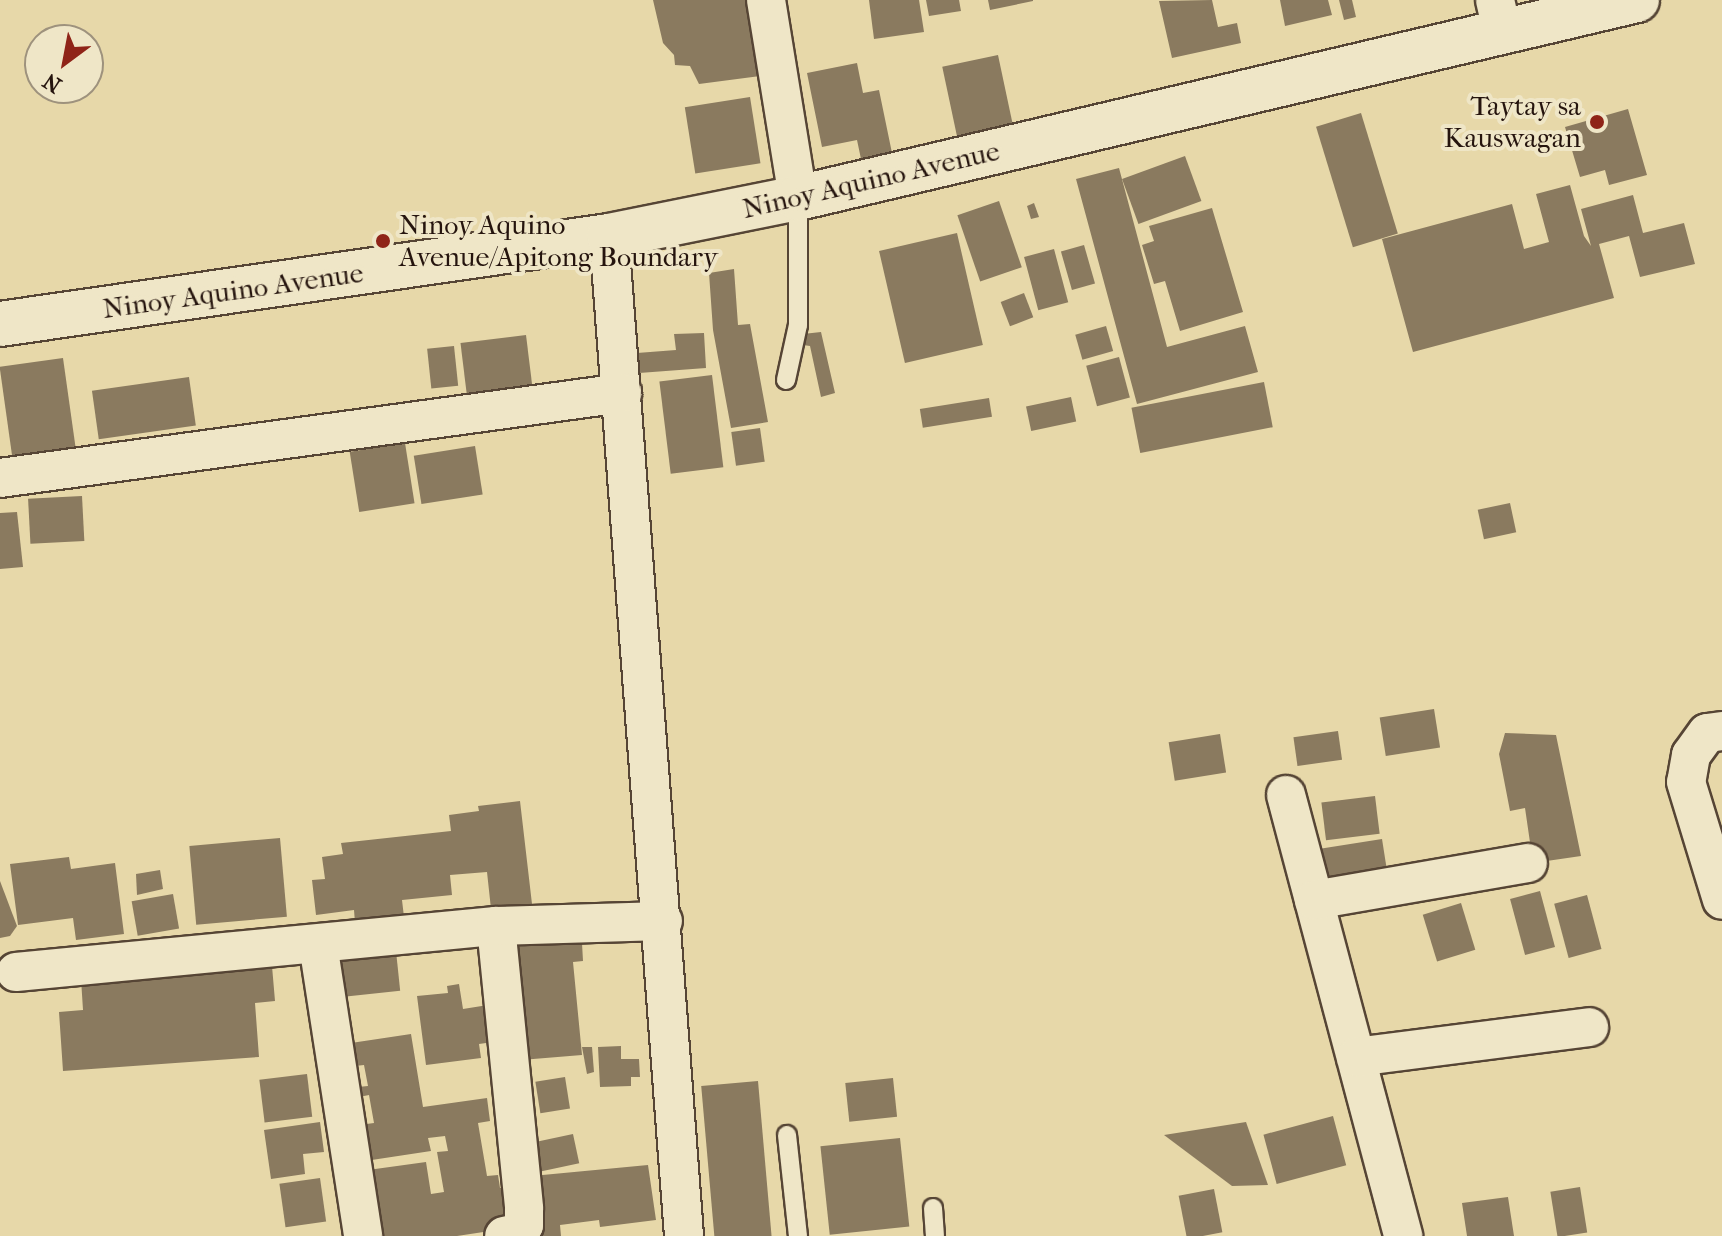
<!DOCTYPE html>
<style>
body{margin:0}
#map{position:relative;width:1722px;height:1236px;overflow:hidden;background:#e7d8a9;font-family:"IM FELL French Canon",serif}
div>[style]{position:absolute}
.building>*{inset:0;background:#8a7a5f;transform-origin:0 0}
.roads{filter:drop-shadow(2px 0 #564535) drop-shadow(-2px 0 #564535) drop-shadow(0 2px #564535) drop-shadow(0 -2px #564535)}
.service>*{height:18px;margin:-9px;padding:0 9px;transform-origin:9px;border-radius:9px;background:#efe6c7}
.minor>*{height:38px;margin:-19px;padding:0 19px;transform-origin:19px;border-radius:19px;background:#efe6c7}
.secondary>*{height:44px;margin:-22px;padding:0 22px;transform-origin:22px;border-radius:22px;background:#efe6c7}
.dots>*{width:22px;height:22px;translate:-50% -50%;box-sizing:border-box;border:4px solid #efe6c7;border-radius:50%}
span{translate:-50% -50%;white-space:nowrap;text-align:center;line-height:1.15;-webkit-text-stroke:8px #efe6c7;paint-order:stroke}
.poi-label{font-size:28px;color:#25140e}
.right{translate:-100% -50%;text-align:right}
.left{translate:0 -50%;text-align:left}
.street-label{font-size:28px;color:#25140e}
.north{position:absolute;left:24px;top:24px;width:80px;height:80px;box-sizing:border-box;background:#efe6c7;border:2px solid #9e927d;border-radius:50%;rotate:212deg;font-size:22px;font-weight:700;line-height:32px;text-align:center;color:#25140e}
.north::after{content:'';display:block;margin:auto;width:28px;height:36px;background:#8f2418;clip-path:polygon(50% 0,100% 100%,50% 72%,0 100%)}
</style>
<div id="map">
<div class="building">
<div style="clip-path:polygon(653px 0,752px 0,768px 75px,699px 84px,690px 66px,675px 65px,674px 55px,663px 43px)"></div>
<div style="clip-path:polygon(869px 0,919px 0,924px 32px,874px 39px)"></div>
<div style="clip-path:polygon(926px 0,959px 0,961px 11px,929px 16px)"></div>
<div style="clip-path:polygon(988px 0,1033px 0,1033px 1px,990px 10px)"></div>
<div style="clip-path:polygon(1212px 0,1218px 27px,1237px 23px,1241px 43px,1172px 58px,1159px 1px)"></div>
<div style="clip-path:polygon(1280px 0,1328px 0,1332px 15px,1285px 26px)"></div>
<div style="clip-path:polygon(1339px 0,1352px 0,1356px 17px,1344px 20px)"></div>
<div style="left:998px;top:55px;width:71px;height:57px;rotate:78deg"></div>
<div style="clip-path:polygon(857px 63px,863px 93px,879px 90px,892px 153px,861px 159px,857px 140px,822px 147px,807px 73px)"></div>
<div style="left:750px;top:97px;width:67px;height:66px;rotate:81deg"></div>
<div style="clip-path:polygon(1628px 109px,1647px 175px,1609px 185px,1605px 170px,1580px 177px,1565px 127px)"></div>
<div style="left:1361px;top:113px;width:126px;height:47px;rotate:73deg"></div>
<div style="left:1185px;top:156px;width:48px;height:67px;rotate:70deg"></div>
<div style="clip-path:polygon(1119px 168px,1167px 347px,1245px 326px,1258px 372px,1137px 404px,1076px 179px)"></div>
<div style="clip-path:polygon(1570px 185px,1584px 236px,1591px 246px,1581px 209px,1633px 195px,1643px 233px,1684px 223px,1695px 264px,1640px 277px,1629px 236px,1599px 244px,1614px 298px,1413px 352px,1382px 239px,1512px 204px,1524px 249px,1549px 242px,1536px 194px)"></div>
<div style="left:999px;top:201px;width:70px;height:44px;rotate:71deg"></div>
<div style="clip-path:polygon(1034px 203px,1039px 217px,1031px 219px,1027px 206px)"></div>
<div style="clip-path:polygon(1212px 208px,1243px 312px,1180px 331px,1165px 281px,1154px 284px,1142px 245px,1154px 241px,1149px 226px)"></div>
<div style="left:957px;top:233px;width:115px;height:80px;rotate:77deg"></div>
<div style="left:1084px;top:245px;width:40px;height:24px;rotate:74deg"></div>
<div style="left:1054px;top:249px;width:55px;height:31px;rotate:75deg"></div>
<div style="clip-path:polygon(734px 269px,738px 325px,750px 324px,768px 422px,731px 428px,713px 330px,709px 273px)"></div>
<div style="left:1024px;top:293px;width:26px;height:25px;rotate:69deg"></div>
<div style="left:1106px;top:326px;width:26px;height:32px;rotate:74deg"></div>
<div style="clip-path:polygon(821px 332px,835px 393px,821px 397px,810px 346px,803px 345px,803px 334px)"></div>
<div style="clip-path:polygon(704px 333px,706px 368px,639px 373px,637px 353px,676px 350px,674px 334px)"></div>
<div style="left:526px;top:335px;width:52px;height:66px;rotate:83deg"></div>
<div style="left:454px;top:346px;width:40px;height:27px;rotate:84deg"></div>
<div style="left:1119px;top:357px;width:42px;height:34px;rotate:75deg"></div>
<div style="left:63px;top:358px;width:99px;height:64px;rotate:82deg"></div>
<div style="left:712px;top:375px;width:93px;height:53px;rotate:83deg"></div>
<div style="left:189px;top:377px;width:49px;height:98px;rotate:82deg"></div>
<div style="left:1264px;top:382px;width:46px;height:135px;rotate:79deg"></div>
<div style="left:1071px;top:397px;width:25px;height:46px;rotate:78deg"></div>
<div style="left:989px;top:398px;width:19px;height:70px;rotate:81deg"></div>
<div style="left:760px;top:428px;width:34px;height:29px;rotate:82deg"></div>
<div style="left:405px;top:443px;width:61px;height:56px;rotate:81deg"></div>
<div style="left:475px;top:446px;width:49px;height:62px;rotate:81deg"></div>
<div style="left:82px;top:496px;width:45px;height:54px;rotate:87deg"></div>
<div style="left:1510px;top:503px;width:30px;height:33px;rotate:78deg"></div>
<div style="clip-path:polygon(17px 512px,23px 567px,0 569px,0 513px)"></div>
<div style="left:1434px;top:709px;width:39px;height:55px;rotate:81deg"></div>
<div style="left:1338px;top:731px;width:29px;height:45px;rotate:82deg"></div>
<div style="clip-path:polygon(1505px 733px,1556px 735px,1581px 856px,1533px 863px,1525px 808px,1510px 811px,1499px 754px)"></div>
<div style="left:1220px;top:734px;width:39px;height:52px;rotate:81deg"></div>
<div style="left:1375px;top:796px;width:38px;height:54px;rotate:83deg"></div>
<div style="clip-path:polygon(520px 801px,532px 904px,491px 909px,487px 872px,450px 875px,452px 895px,402px 900px,404px 917px,355px 923px,354px 910px,316px 915px,312px 880px,325px 879px,322px 857px,343px 854px,341px 843px,451px 831px,449px 815px,479px 811px,478px 806px)"></div>
<div style="left:280px;top:838px;width:79px;height:91px;rotate:85deg"></div>
<div style="left:1382px;top:839px;width:30px;height:69px;rotate:81deg"></div>
<div style="clip-path:polygon(69px 857px,71px 869px,115px 863px,124px 934px,76px 940px,73px 918px,18px 925px,10px 864px)"></div>
<div style="clip-path:polygon(160px 870px,163px 889px,137px 895px,136px 874px)"></div>
<div style="clip-path:polygon(0 881px,17px 926px,10px 936px,0 938px)"></div>
<div style="left:1540px;top:891px;width:58px;height:31px;rotate:75deg"></div>
<div style="left:173px;top:894px;width:35px;height:42px;rotate:80deg"></div>
<div style="left:1587px;top:895px;width:56px;height:34px;rotate:75deg"></div>
<div style="left:1461px;top:903px;width:49px;height:40px;rotate:73deg"></div>
<div style="clip-path:polygon(563px 934px,564px 945px,582px 943px,583px 961px,573px 962px,582px 1055px,521px 1060px,510px 947px,539px 945px,539px 936px)"></div>
<div style="left:396px;top:951px;width:40px;height:66px;rotate:84deg"></div>
<div style="clip-path:polygon(272px 966px,275px 1001px,255px 1003px,259px 1057px,63px 1071px,59px 1012px,83px 1010px,81px 979px)"></div>
<div style="clip-path:polygon(459px 984px,463px 1009px,488px 1005px,493px 1042px,479px 1044px,481px 1058px,426px 1065px,417px 996px,448px 993px,447px 986px)"></div>
<div style="clip-path:polygon(411px 1034px,423px 1107px,487px 1098px,490px 1121px,478px 1123px,487px 1176px,498px 1175px,500px 1188px,509px 1186px,516px 1227px,457px 1236px,369px 1236px,368px 1170px,426px 1162px,431px 1194px,444px 1192px,437px 1152px,448px 1151px,445px 1136px,428px 1138px,431px 1151px,365px 1161px,359px 1125px,374px 1123px,369px 1095px,359px 1097px,358px 1087px,368px 1086px,364px 1065px,355px 1066px,351px 1043px)"></div>
<div style="clip-path:polygon(621px 1046px,621px 1059px,639px 1059px,640px 1077px,631px 1077px,631px 1086px,600px 1087px,598px 1047px)"></div>
<div style="clip-path:polygon(582px 1047px,592px 1047px,594px 1072px,587px 1074px)"></div>
<div style="left:307px;top:1074px;width:43px;height:48px;rotate:83deg"></div>
<div style="left:565px;top:1077px;width:32px;height:30px;rotate:81deg"></div>
<div style="left:893px;top:1078px;width:39px;height:48px;rotate:84deg"></div>
<div style="left:758px;top:1081px;width:156px;height:57px;rotate:85deg"></div>
<div style="left:1333px;top:1116px;width:51px;height:72px;rotate:75deg"></div>
<div style="clip-path:polygon(320px 1122px,324px 1152px,303px 1154px,305px 1174px,271px 1179px,264px 1130px)"></div>
<div style="clip-path:polygon(1246px 1122px,1268px 1185px,1232px 1186px,1164px 1135px)"></div>
<div style="left:573px;top:1134px;width:30px;height:42px;rotate:78deg"></div>
<div style="left:900px;top:1138px;width:89px;height:80px;rotate:84deg"></div>
<div style="clip-path:polygon(648px 1165px,656px 1220px,600px 1227px,599px 1220px,560px 1225px,561px 1236px,541px 1236px,532px 1176px)"></div>
<div style="left:320px;top:1178px;width:44px;height:41px;rotate:82deg"></div>
<div style="left:1580px;top:1187px;width:46px;height:30px;rotate:81deg"></div>
<div style="left:1214px;top:1189px;width:44px;height:36px;rotate:79deg"></div>
<div style="clip-path:polygon(1508px 1197px,1514px 1236px,1467px 1236px,1462px 1203px)"></div>
</div>
<div class="roads">
<div class="service">
<div style="left:786px;top:380px;width:56px;rotate:-77.7deg"></div>
<div style="left:798px;top:325px;width:127px;rotate:-90deg"></div>
<div style="left:787px;top:1135px;width:102px;rotate:83.8deg"></div>
<div style="left:933px;top:1208px;width:28px;rotate:86deg"></div>
</div>
<div class="minor">
<div style="left:766px;top:0;width:201px;rotate:80.8deg"></div>
<div style="left:1495px;top:0;width:35px;rotate:77deg"></div>
<div style="left:609px;top:236px;width:1003px;rotate:85.71deg"></div>
<div style="left:0;top:478px;width:628px;rotate:-7.78deg"></div>
<div style="left:1722px;top:731px;width:15px;rotate:172deg"></div>
<div style="left:1707px;top:733px;width:27px;rotate:126deg"></div>
<div style="left:1691px;top:755px;width:27px;rotate:100deg"></div>
<div style="left:1686px;top:782px;width:123px;rotate:73deg"></div>
<div style="left:1286px;top:795px;width:456px;rotate:75.1deg"></div>
<div style="left:1314px;top:900px;width:217px;rotate:-9.8deg"></div>
<div style="left:496px;top:926px;width:284px;rotate:84.3deg"></div>
<div style="left:524px;top:1209px;width:16px;rotate:90deg"></div>
<div style="left:524px;top:1225px;width:13px;rotate:138deg"></div>
<div style="left:514px;top:1234px;width:10px;rotate:169deg"></div>
<div style="left:318px;top:944px;width:295px;rotate:81.2deg"></div>
<div style="left:16px;top:972px;width:482px;rotate:-5.5deg"></div>
<div style="left:496px;top:926px;width:167px;rotate:-1.7deg"></div>
<div style="left:1356px;top:1057px;width:235px;rotate:-7.3deg"></div>
</div>
<div class="secondary">
<div style="left:0;top:324px;width:615px;rotate:-8.22deg"></div>
<div style="left:609px;top:236px;width:193px;rotate:-11.4deg"></div>
<div style="left:798px;top:198px;width:862px;rotate:-13.28deg"></div>
</div>
</div>
<div class="dots">
<div style="left:1597px;top:122px;background:#8f2418"></div>
<div style="left:383px;top:241px;background:#8f2418"></div>
</div>
<div class="poi-label">
<span class="right" style="left:1581px;top:122px">Taytay sa<br>Kauswagan</span>
<span class="left" style="left:399px;top:241px">Ninoy Aquino<br>Avenue/Apitong Boundary</span>
</div>
<div class="street-label">
<span style="left:871px;top:180px;rotate:-13deg">Ninoy Aquino Avenue</span>
<span style="left:233px;top:291px;rotate:-8deg">Ninoy Aquino Avenue</span>
</div>
<div class="north">N</div>
</div>
